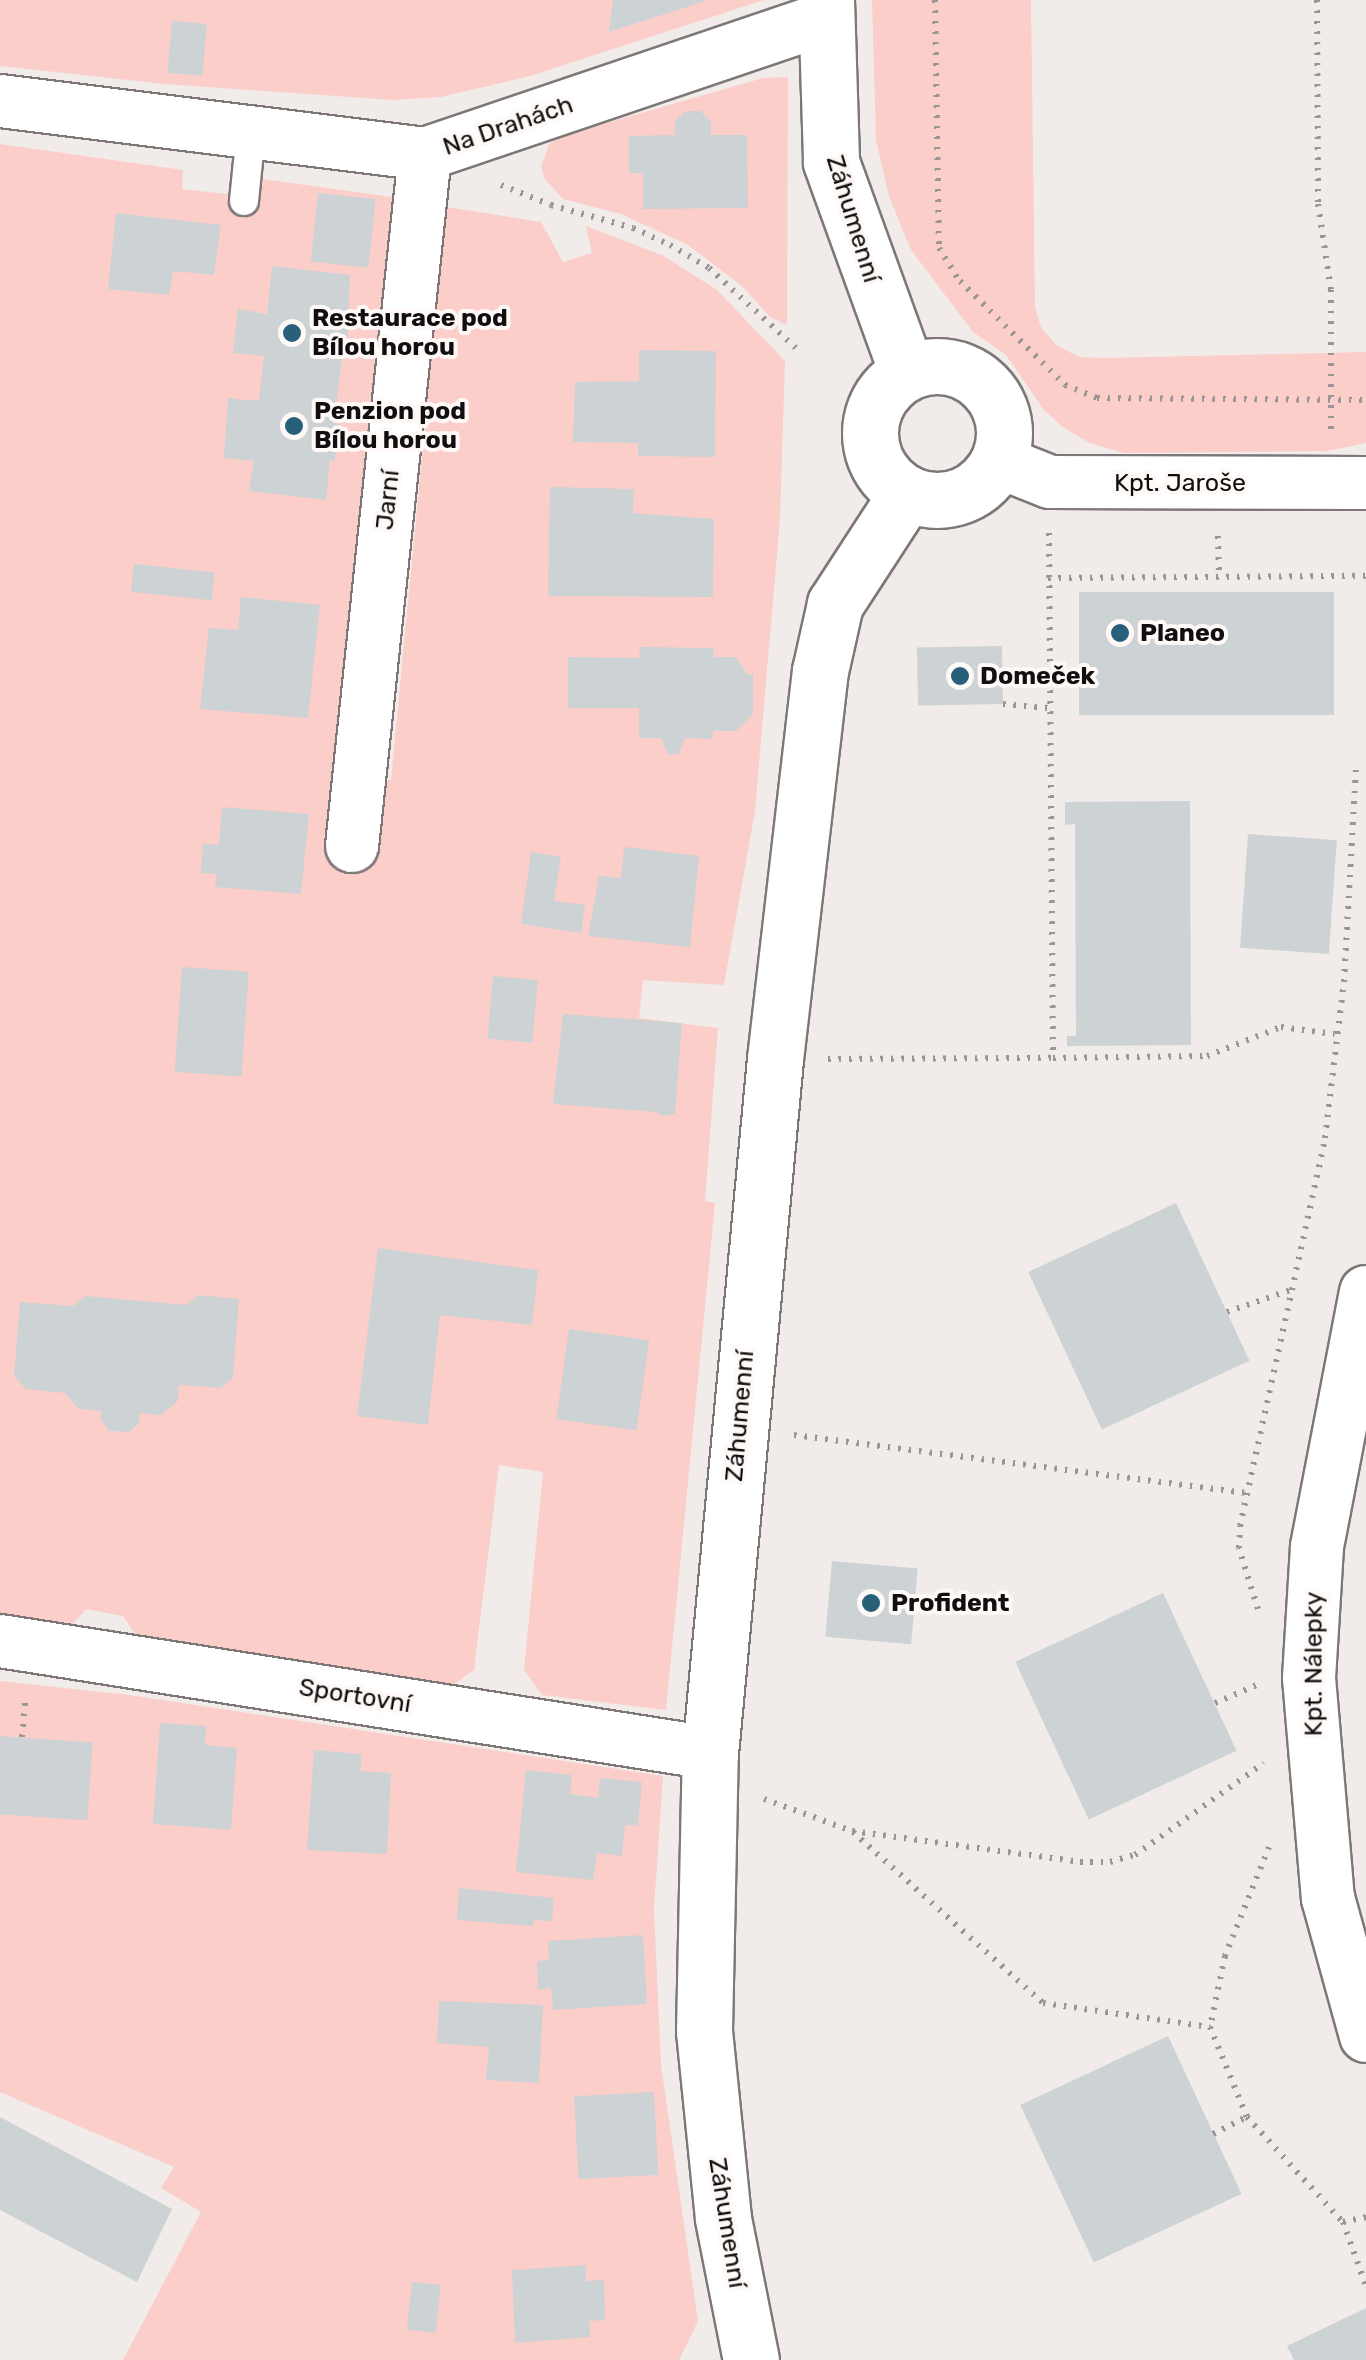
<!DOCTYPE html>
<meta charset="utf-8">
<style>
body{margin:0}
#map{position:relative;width:1366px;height:2360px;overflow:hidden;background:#f1ebea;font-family:Rubik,sans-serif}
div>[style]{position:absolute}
.green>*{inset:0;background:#fccec9}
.building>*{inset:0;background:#cdd2d4;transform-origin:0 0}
.path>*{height:6px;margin-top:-3px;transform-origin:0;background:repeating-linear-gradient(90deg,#9a9695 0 2.5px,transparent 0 10.5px)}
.roads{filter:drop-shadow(2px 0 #7d7777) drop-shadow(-2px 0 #7d7777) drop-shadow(0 2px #7d7777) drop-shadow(0 -2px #7d7777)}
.service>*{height:28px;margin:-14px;padding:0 14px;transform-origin:14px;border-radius:14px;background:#fff}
.minor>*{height:52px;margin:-26px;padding:0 26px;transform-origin:26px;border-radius:26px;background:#fff}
.secondary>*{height:55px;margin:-27.5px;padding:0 27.5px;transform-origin:27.5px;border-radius:27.5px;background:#fff}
.secondary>.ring{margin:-27.5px;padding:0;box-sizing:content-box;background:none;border:55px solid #fff;border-radius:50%}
.dots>*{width:28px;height:28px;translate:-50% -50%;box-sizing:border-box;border:5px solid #fef8f7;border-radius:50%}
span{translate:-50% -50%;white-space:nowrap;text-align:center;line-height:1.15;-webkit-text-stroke:8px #fef8f7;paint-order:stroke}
.street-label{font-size:25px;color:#100e0e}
.poi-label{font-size:25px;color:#100e0e;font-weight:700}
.left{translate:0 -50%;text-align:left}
</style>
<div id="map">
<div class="green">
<div style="clip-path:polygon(0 0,764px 0,530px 76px,441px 97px,393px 100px,165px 84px,0 66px)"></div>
<div style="clip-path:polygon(872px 0,1031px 0,1035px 308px,1041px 327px,1056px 345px,1079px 357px,1103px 358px,1366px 352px,1366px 443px,1327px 451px,1124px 453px,1090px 443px,1064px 428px,1044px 410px,1006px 355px,973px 332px,911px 250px,889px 196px,876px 140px)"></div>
<div style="clip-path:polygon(788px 77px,787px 325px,770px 317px,743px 287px,688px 245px,621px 214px,563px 199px,545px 179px,541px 167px,549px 144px,565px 135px,763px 78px)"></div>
<div style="clip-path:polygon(0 144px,183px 170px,182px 189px,252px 197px,255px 178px,399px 198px,342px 776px,391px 780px,446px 207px,541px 222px,563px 262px,592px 253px,586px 226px,664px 256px,717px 290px,785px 361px,780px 519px,755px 811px,724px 985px,643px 980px,639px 1018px,718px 1028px,705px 1201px,715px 1203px,666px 1710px,542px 1695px,524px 1670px,543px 1472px,499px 1465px,474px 1670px,453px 1685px,136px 1635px,123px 1616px,86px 1609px,72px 1625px,0 1613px)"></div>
<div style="clip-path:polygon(0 1681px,129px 1695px,663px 1776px,654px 1909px,661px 2065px,698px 2321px,679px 2360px,123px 2360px,201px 2212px,161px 2188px,174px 2167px,0 2092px)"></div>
</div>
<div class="building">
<div style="clip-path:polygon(613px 0,705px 0,705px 1px,609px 32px)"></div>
<div style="left:172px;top:21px;width:35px;height:52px;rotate:5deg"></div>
<div style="clip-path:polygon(685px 111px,700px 111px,711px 121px,711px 135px,747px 135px,748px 208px,643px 209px,643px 173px,629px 173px,629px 136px,675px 135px,675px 121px)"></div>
<div style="left:318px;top:193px;width:58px;height:69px;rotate:6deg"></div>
<div style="clip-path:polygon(116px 213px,221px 225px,214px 275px,173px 271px,169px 295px,108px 289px)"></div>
<div style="clip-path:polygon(272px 266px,350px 275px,347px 351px,343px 351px,334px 423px,339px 424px,335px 461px,330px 460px,326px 500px,249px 491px,254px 461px,224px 458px,228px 398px,259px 401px,264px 356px,233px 353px,238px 309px,267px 314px)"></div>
<div style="clip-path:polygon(639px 350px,716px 351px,715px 457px,638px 456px,638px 443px,573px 442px,575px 382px,639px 381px)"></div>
<div style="clip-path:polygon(550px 487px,634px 489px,633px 513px,714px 519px,713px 597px,548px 596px)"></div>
<div style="left:134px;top:564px;width:81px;height:28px;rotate:6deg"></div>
<div style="left:1334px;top:592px;width:123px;height:255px;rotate:90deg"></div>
<div style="clip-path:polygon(241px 597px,320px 605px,308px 718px,200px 709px,209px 628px,238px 630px)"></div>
<div style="left:1002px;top:646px;width:58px;height:85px;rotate:89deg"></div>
<div style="clip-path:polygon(639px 647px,713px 648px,714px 657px,736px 657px,748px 675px,753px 674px,753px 714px,736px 731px,713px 731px,712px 739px,685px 738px,679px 754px,668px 755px,661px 738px,639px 738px,639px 708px,568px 708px,568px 657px,640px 658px)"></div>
<div style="clip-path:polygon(1190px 801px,1191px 1045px,1067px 1046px,1067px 1036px,1076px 1036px,1075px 824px,1065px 825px,1065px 802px)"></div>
<div style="clip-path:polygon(222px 807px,309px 814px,301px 894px,215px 887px,217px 874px,201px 873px,203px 844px,219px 845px)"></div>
<div style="left:1248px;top:834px;width:89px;height:114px;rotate:4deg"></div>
<div style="clip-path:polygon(624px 847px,699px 856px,690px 947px,588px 936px,599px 876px,621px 878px)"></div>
<div style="clip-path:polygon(531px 852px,561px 857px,554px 901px,585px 905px,581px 933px,521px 924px)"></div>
<div style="left:182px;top:967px;width:67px;height:105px;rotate:4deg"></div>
<div style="left:493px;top:976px;width:45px;height:63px;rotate:5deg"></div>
<div style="clip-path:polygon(563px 1014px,682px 1023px,675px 1114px,663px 1116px,656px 1112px,553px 1104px)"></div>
<div style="left:1176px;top:1203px;width:174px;height:163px;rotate:65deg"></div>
<div style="clip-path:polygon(378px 1248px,538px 1270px,532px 1325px,440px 1315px,428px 1425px,357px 1416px)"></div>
<div style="clip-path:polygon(198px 1295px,239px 1299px,233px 1378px,220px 1388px,179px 1385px,178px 1401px,161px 1415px,140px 1413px,138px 1424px,129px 1432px,109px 1431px,101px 1420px,101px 1411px,79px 1409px,65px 1393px,26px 1389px,14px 1376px,20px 1302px,73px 1306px,85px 1296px,186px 1305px)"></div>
<div style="left:569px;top:1329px;width:81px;height:91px;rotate:8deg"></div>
<div style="left:832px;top:1561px;width:86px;height:76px;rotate:5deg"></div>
<div style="left:1163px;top:1593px;width:174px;height:163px;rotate:65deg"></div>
<div style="clip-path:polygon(160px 1723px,206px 1726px,205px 1745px,237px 1748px,231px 1830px,153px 1824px)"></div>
<div style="left:0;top:1736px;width:93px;height:78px;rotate:4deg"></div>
<div style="clip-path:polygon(314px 1750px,362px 1754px,360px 1771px,391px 1773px,387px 1854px,307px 1850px)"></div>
<div style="clip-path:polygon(526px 1770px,572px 1775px,570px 1794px,598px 1798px,600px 1778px,642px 1782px,638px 1826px,625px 1825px,622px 1856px,597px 1853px,593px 1880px,516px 1872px)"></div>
<div style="clip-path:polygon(459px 1888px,554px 1898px,552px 1921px,534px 1920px,533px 1926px,457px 1920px)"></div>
<div style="clip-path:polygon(643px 1935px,647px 2004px,553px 2010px,551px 1988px,538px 1990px,537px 1961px,549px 1960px,548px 1941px)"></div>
<div style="clip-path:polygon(439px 2001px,543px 2005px,539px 2083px,486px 2080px,489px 2047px,437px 2043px)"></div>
<div style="left:1168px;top:2036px;width:174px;height:163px;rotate:65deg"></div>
<div style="left:654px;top:2092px;width:83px;height:80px;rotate:87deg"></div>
<div style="clip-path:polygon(0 2117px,172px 2209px,137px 2282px,0 2210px)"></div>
<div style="clip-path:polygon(586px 2265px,586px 2281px,604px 2280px,605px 2320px,589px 2321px,590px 2337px,515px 2343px,512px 2270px)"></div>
<div style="left:412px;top:2282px;width:29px;height:48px;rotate:6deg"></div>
<div style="clip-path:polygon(1366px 2308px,1366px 2360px,1294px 2360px,1287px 2346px)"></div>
</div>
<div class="path">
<div style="left:935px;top:0;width:248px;rotate:89.1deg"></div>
<div style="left:939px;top:248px;width:39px;rotate:58deg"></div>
<div style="left:960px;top:281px;width:148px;rotate:44.7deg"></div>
<div style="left:1065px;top:385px;width:35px;rotate:22deg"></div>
<div style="left:1097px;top:398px;width:269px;rotate:0.4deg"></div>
<div style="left:1317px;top:0;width:204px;rotate:89.7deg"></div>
<div style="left:1318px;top:204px;width:87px;rotate:81.4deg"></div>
<div style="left:1331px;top:290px;width:143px;rotate:90deg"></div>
<div style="left:501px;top:185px;width:54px;rotate:21.8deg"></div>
<div style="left:551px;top:205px;width:85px;rotate:15.7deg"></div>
<div style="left:633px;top:228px;width:41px;rotate:24.7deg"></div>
<div style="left:670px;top:245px;width:45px;rotate:30.5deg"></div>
<div style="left:709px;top:268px;width:118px;rotate:42.6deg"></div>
<div style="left:1049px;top:533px;width:525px;rotate:89.56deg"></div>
<div style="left:1053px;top:1058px;width:154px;rotate:-0.7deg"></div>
<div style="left:1207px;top:1056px;width:79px;rotate:-21.4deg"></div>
<div style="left:1281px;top:1027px;width:54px;rotate:7.4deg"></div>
<div style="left:1218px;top:536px;width:41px;rotate:88.6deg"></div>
<div style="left:1048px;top:578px;width:318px;rotate:-0.4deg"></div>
<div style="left:1003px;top:704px;width:45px;rotate:5.1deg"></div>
<div style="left:828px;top:1059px;width:225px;rotate:-0.3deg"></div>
<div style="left:1227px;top:1312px;width:70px;rotate:-19.2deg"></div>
<div style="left:794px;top:1435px;width:454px;rotate:7.3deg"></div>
<div style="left:1258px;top:1609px;width:64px;rotate:-107.3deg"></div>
<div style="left:1239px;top:1548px;width:22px;rotate:-87deg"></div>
<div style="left:1240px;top:1526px;width:397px;rotate:-77.6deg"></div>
<div style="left:1325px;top:1138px;width:157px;rotate:-83.1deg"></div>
<div style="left:1344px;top:982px;width:213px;rotate:-86.8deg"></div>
<div style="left:1215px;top:1703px;width:48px;rotate:-23.4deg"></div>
<div style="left:22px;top:1737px;width:38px;rotate:-85deg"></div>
<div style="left:764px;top:1799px;width:94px;rotate:20deg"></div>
<div style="left:852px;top:1831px;width:230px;rotate:7.7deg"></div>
<div style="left:1080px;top:1862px;width:30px"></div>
<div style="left:1110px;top:1862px;width:26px;rotate:-16deg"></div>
<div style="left:1135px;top:1855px;width:158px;rotate:-35.5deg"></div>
<div style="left:853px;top:1832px;width:256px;rotate:42deg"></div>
<div style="left:1043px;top:2003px;width:169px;rotate:8.2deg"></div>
<div style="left:1269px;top:1847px;width:118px;rotate:112deg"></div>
<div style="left:1225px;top:1956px;width:73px;rotate:101.9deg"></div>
<div style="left:1210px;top:2027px;width:97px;rotate:67.7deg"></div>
<div style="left:1247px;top:2117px;width:142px;rotate:47.6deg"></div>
<div style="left:1343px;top:2222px;width:24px;rotate:-12deg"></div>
<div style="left:1213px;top:2134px;width:38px;rotate:-27deg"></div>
<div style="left:1343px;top:2222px;width:68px;rotate:70.2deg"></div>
</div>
<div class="roads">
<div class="service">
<div style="left:244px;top:201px;width:69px;rotate:-84.2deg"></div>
</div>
<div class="minor">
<div style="left:0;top:101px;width:428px;rotate:7.1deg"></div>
<div style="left:425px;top:154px;width:423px;rotate:-18.7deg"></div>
<div style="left:997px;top:461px;width:57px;rotate:21.6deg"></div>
<div style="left:1050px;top:482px;width:316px;rotate:0.2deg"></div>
<div style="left:352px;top:846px;width:696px;rotate:-83.98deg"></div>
<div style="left:1366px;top:1292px;width:260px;rotate:100.9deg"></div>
<div style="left:1317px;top:1547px;width:131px;rotate:93.5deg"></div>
<div style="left:1309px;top:1678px;width:221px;rotate:85.1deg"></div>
<div style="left:1328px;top:1898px;width:143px;rotate:74.6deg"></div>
<div style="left:0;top:1641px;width:719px;rotate:8.96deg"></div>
</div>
<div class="secondary">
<div style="left:826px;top:0;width:162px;rotate:88.2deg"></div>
<div style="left:831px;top:162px;width:223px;rotate:70.1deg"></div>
<div class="ring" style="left:870px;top:366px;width:79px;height:79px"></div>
<div style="left:751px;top:2360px;width:145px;rotate:-101.2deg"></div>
<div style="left:723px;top:2218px;width:188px;rotate:-95.8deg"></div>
<div style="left:704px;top:2031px;width:278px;rotate:-88.8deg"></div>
<div style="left:710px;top:1753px;width:697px;rotate:-84.65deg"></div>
<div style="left:775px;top:1059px;width:391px;rotate:-83.4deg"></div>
<div style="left:820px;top:671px;width:69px;rotate:-77.4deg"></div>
<div style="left:835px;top:604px;width:132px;rotate:-57deg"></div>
</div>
</div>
<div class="dots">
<div style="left:292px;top:333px;background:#28607a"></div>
<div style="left:294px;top:426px;background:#28607a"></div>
<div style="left:1120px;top:633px;background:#28607a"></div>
<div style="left:960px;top:676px;background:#28607a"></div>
<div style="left:871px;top:1603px;background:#28607a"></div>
</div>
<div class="street-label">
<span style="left:508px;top:126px;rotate:-19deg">Na Drahách</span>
<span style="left:853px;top:219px;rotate:73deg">Záhumenní</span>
<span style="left:1180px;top:483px">Kpt. Jaroše</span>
<span style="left:388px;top:500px;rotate:-84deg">Jarní</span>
<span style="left:740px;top:1416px;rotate:-85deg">Záhumenní</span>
<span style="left:1314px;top:1664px;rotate:-90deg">Kpt. Nálepky</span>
<span style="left:355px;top:1696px;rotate:9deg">Sportovní</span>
<span style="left:727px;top:2223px;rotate:81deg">Záhumenní</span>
</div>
<div class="poi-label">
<span class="left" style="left:312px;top:333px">Restaurace pod<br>Bílou horou</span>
<span class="left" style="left:314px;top:426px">Penzion pod<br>Bílou horou</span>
<span class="left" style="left:1140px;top:633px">Planeo</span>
<span class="left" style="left:980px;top:676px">Domeček</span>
<span class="left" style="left:891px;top:1603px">Profident</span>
</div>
</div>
